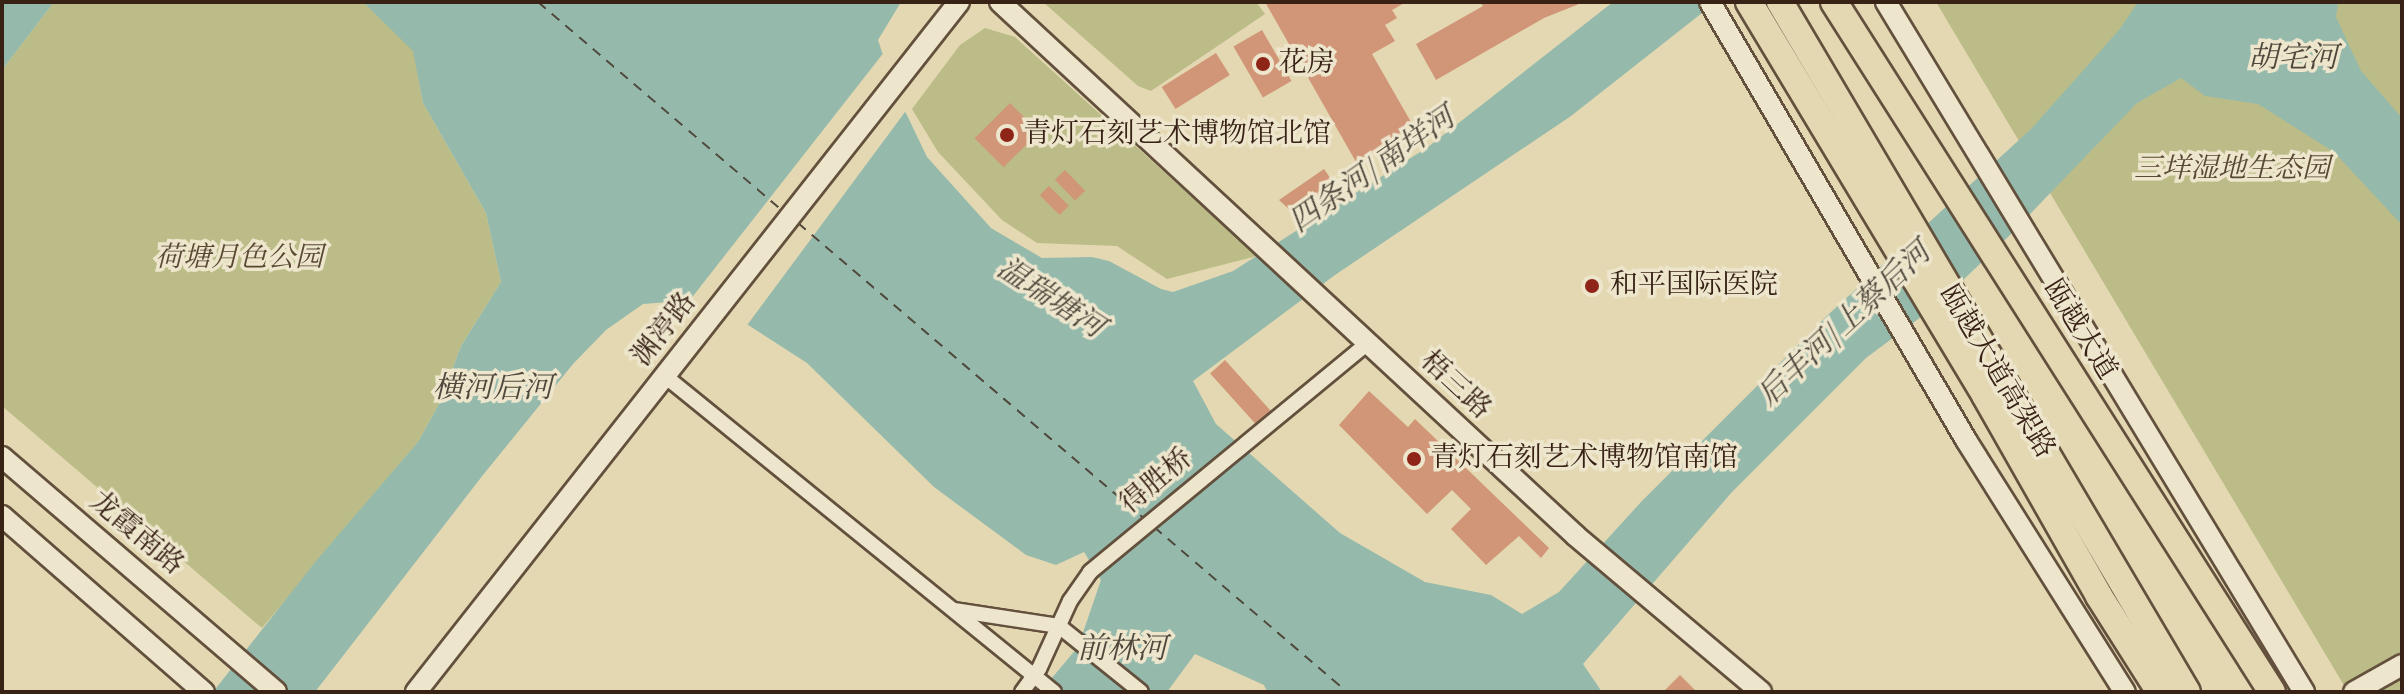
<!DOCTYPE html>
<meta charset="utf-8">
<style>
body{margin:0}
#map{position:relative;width:2404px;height:694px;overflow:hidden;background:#e4d8b2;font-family:"Old Standard TT","Noto Serif SC",serif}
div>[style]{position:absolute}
.green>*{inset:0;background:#bbbc87}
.water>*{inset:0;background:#95baac}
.pier>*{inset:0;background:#e4d8b2}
.ferry>*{height:2px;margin-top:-1px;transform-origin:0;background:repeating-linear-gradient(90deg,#4f483c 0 10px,transparent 0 18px)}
.building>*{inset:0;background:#d09677;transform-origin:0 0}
.roads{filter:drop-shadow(2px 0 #63503d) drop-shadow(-2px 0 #63503d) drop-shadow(0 2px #63503d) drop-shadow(0 -2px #63503d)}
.street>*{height:14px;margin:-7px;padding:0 7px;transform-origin:7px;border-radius:7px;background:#ede6cd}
.secondary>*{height:20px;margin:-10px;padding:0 10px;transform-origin:10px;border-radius:10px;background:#ede6cd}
.highway>*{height:26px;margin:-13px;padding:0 13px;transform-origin:13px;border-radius:13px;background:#e4d8b2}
.dots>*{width:22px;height:22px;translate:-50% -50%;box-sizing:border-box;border:4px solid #ede6cd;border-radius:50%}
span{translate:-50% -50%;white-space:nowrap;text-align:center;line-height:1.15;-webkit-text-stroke:7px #ede6cd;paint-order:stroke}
.poi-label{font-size:28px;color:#382216}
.left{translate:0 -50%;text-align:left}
.park-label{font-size:28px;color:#594832;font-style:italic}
.street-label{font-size:28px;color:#382216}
.water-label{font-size:30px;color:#4f483c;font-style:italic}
.frame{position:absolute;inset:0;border:4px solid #382216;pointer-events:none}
</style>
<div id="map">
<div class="green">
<div style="clip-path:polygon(54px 2px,363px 2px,414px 51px,423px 103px,486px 213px,501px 282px,461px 346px,440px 402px,418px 442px,262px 628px,2px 406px,2px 70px)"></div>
<div style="clip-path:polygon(1043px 2px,1256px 2px,1265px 14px,1151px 91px,1138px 86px)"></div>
<div style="clip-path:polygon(1936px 2px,2402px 2px,2402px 692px,2348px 692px)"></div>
<div style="clip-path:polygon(985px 28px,1015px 37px,1257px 256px,1167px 279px,1117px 246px,1037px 243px,1002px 220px,938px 152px,912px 109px,960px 45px)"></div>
</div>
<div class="water">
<div style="clip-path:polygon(2px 2px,54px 2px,2px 70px)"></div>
<div style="clip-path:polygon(363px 2px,901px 2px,878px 40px,894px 88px,927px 157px,991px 228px,1042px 258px,1092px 257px,1109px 261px,1161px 289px,1173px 292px,1233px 271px,1428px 147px,1613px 2px,1716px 2px,1571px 116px,1335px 275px,1193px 381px,1216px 424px,1340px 533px,1425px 582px,1491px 595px,1522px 614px,1559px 592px,1641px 502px,1830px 313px,2031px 129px,2119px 30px,2138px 2px,2338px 2px,2336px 17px,2361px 71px,2402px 118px,2402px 225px,2334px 152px,2258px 104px,2205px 96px,2181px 78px,2137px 103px,2008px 237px,1937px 305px,1866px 358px,1732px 492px,1583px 664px,1602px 692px,1267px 692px,1264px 685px,1195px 654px,1167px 692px,1040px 692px,1078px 647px,1101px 580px,1084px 552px,1056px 565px,1026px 555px,934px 487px,807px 363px,708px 299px,643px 304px,606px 330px,573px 364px,483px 475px,315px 692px,213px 692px,316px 561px,418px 442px,440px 402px,461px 346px,501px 282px,486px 213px,423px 103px,413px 51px)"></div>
</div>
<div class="pier">
<div style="clip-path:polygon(885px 51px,908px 108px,745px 328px,707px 303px,686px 305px)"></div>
</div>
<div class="ferry">
<div style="left:538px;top:2px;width:323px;rotate:40.5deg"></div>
<div style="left:798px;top:223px;width:454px;rotate:40.5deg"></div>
<div style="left:1154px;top:527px;width:254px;rotate:40.5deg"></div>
</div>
<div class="building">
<div style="clip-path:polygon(1265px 2px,1406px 2px,1392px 10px,1397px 18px,1385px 25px,1395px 41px,1372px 54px,1415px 129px,1356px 162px)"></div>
<div style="clip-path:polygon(1480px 2px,1584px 2px,1544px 18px,1436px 80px,1416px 44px,1483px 6px)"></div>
<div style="left:1262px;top:30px;width:59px;height:33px;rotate:60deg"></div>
<div style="left:1216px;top:53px;width:26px;height:64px;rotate:58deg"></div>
<div style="left:1010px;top:103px;width:41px;height:50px;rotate:45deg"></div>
<div style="clip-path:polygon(1324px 169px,1335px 185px,1304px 202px,1293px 213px,1279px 200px)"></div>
<div style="left:1065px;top:170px;width:29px;height:14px;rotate:46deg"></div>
<div style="left:1049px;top:186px;width:28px;height:13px;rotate:45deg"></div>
<div style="left:1225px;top:360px;width:71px;height:20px;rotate:48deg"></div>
<div style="clip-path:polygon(1369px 391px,1408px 427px,1415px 419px,1549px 548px,1541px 558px,1519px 536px,1486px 565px,1451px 529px,1471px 509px,1452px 490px,1427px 514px,1339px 425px)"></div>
<div style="clip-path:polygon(1680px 675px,1697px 692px,1663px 692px)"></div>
</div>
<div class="roads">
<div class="street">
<div style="left:665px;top:376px;width:501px;rotate:39.09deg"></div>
<div style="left:954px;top:610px;width:106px;rotate:8.7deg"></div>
<div style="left:1059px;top:626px;width:105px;rotate:38.8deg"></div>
<div style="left:1022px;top:692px;width:29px;rotate:-54deg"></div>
<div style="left:1039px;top:669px;width:75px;rotate:-65.5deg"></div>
<div style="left:1070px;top:601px;width:35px;rotate:-55deg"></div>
<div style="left:1090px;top:572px;width:359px;rotate:-39.5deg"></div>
</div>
<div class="secondary">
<div style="left:1000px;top:2px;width:785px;rotate:42.83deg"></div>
<div style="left:1576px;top:536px;width:242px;rotate:40.1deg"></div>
<div style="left:1710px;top:2px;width:507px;rotate:59.69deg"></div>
<div style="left:1966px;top:440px;width:298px;rotate:57.8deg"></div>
<div style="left:1886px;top:2px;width:807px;rotate:58.79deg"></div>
<div style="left:2px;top:457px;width:361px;rotate:40.6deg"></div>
<div style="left:2px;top:516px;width:268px;rotate:41.1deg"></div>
<div style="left:416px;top:692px;width:878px;rotate:-51.8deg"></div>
<div style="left:2354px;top:692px;width:55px;rotate:-29.4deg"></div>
</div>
<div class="highway">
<div style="left:1749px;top:2px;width:458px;rotate:59deg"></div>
<div style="left:1985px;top:395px;width:231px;rotate:60.4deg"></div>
<div style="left:2099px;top:596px;width:114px;rotate:57.6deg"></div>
<div style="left:1780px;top:2px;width:801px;rotate:59.47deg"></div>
<div style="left:1834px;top:2px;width:817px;rotate:57.59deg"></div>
</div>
</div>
<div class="dots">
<div style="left:1263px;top:64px;background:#8f2418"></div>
<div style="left:1007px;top:135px;background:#8f2418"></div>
<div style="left:1592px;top:286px;background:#8f2418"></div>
<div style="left:1414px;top:459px;background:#8f2418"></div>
</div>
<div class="poi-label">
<span class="left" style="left:1279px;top:64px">花房</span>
<span class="left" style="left:1023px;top:135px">青灯石刻艺术博物馆北馆</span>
<span class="left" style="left:1610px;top:286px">和平国际医院</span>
<span class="left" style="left:1430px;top:459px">青灯石刻艺术博物馆南馆</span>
</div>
<div class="park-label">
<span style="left:2232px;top:170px">三垟湿地生态园</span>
<span style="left:239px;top:259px">荷塘月色公园</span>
</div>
<div class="street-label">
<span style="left:665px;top:330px;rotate:-52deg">渊渟路</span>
<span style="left:2079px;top:330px;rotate:58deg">瓯越大道</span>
<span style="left:1996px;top:372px;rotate:59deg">瓯越大道高架路</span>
<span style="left:1455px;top:386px;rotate:43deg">梧三路</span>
<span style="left:1157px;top:482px;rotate:-40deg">得胜桥</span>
<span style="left:136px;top:534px;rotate:40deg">龙霞南路</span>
</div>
<div class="water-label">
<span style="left:2293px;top:59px">胡宅河</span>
<span style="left:1373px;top:171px;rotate:-35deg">四条河/南垟河</span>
<span style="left:1050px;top:299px;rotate:33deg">温瑞塘河</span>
<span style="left:1845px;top:325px;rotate:-43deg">后丰河/上蔡后河</span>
<span style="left:493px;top:389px">横河后河</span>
<span style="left:1122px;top:650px">前林河</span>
</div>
<div class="frame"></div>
</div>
